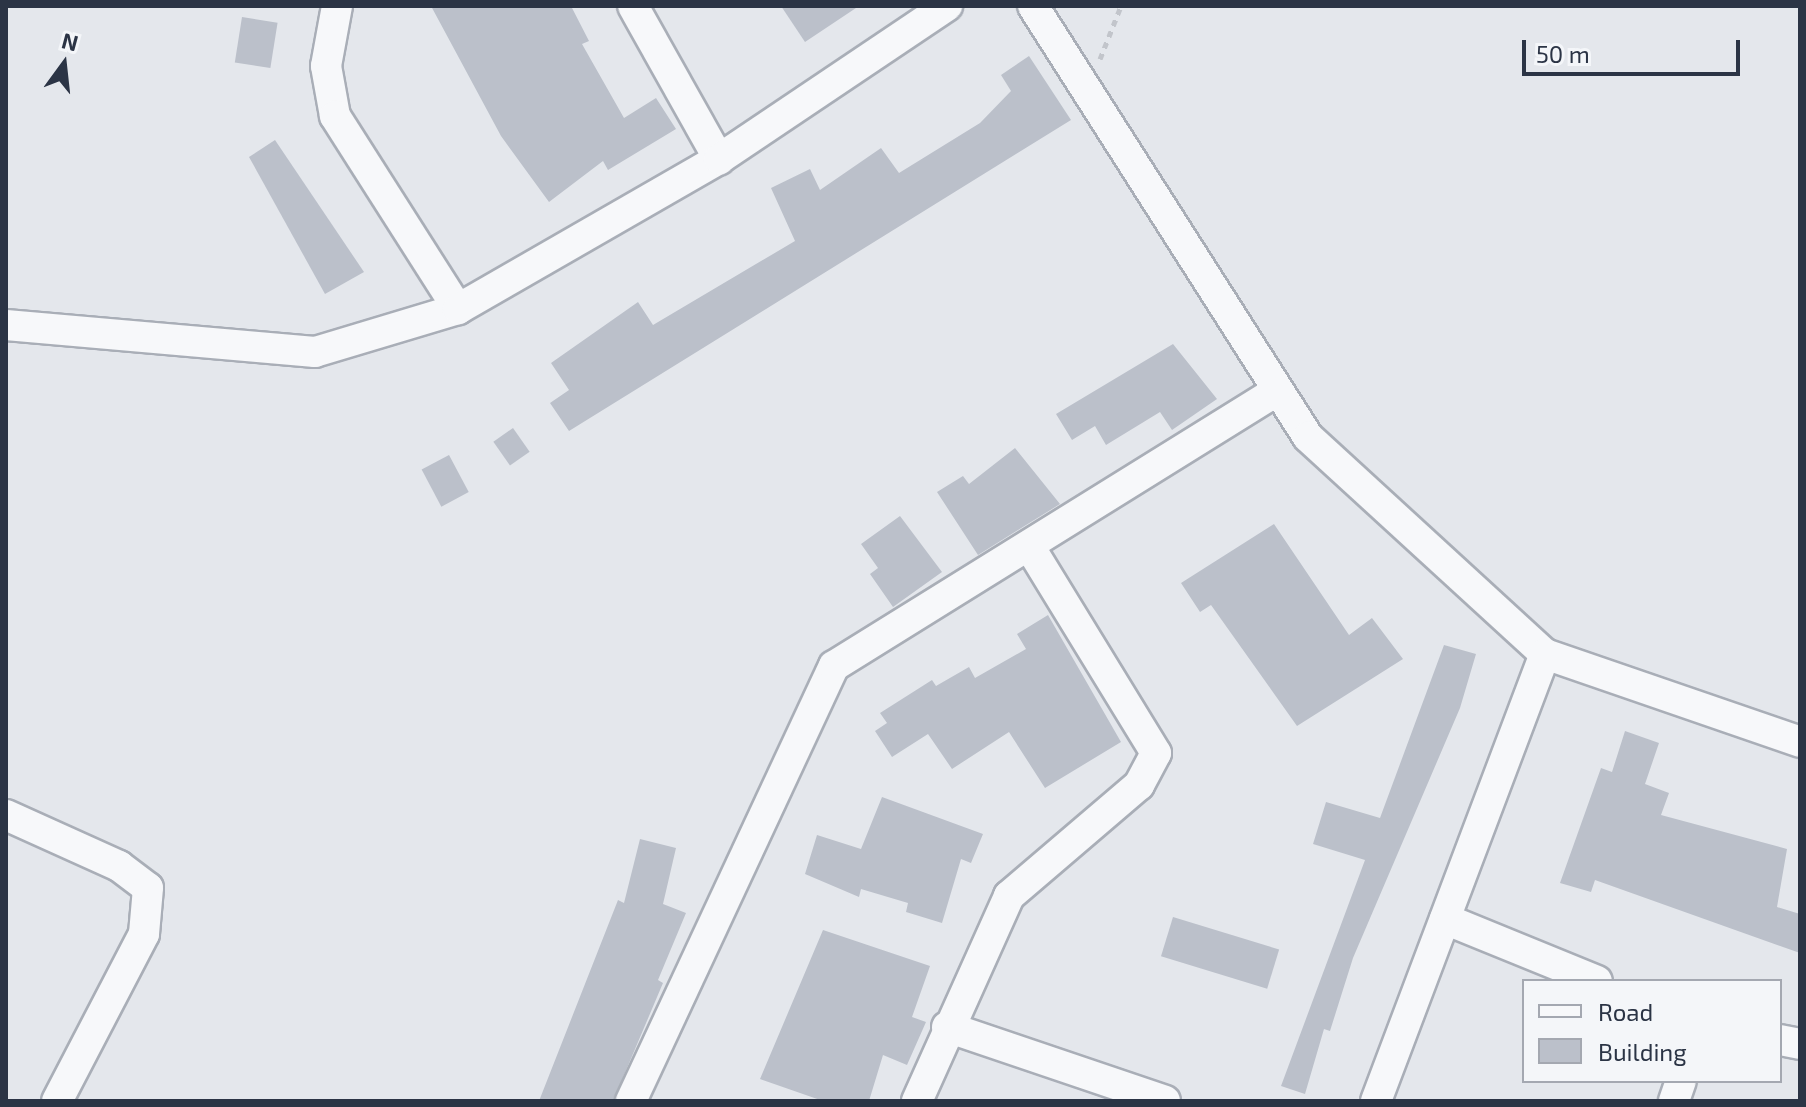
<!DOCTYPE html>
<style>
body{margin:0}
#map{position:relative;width:1806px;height:1107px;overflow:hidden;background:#e4e7ec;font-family:"Exo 2",sans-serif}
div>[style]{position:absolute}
.building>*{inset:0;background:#bbc0ca;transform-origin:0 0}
.path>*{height:5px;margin-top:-2.5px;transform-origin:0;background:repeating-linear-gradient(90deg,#c2c5cb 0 6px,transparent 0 12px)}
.roads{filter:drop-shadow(2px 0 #a9aeb7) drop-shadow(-2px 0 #a9aeb7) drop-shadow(0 2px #a9aeb7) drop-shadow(0 -2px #a9aeb7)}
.street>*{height:30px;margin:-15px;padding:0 15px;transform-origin:15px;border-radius:15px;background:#f7f8fa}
span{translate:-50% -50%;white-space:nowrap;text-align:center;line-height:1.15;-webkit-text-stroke:6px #f4f6f9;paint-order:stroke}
.frame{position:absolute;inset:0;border:8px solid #2b3445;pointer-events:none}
.legend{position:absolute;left:1522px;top:979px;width:260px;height:104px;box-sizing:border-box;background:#f4f6f9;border:2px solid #a4a8b1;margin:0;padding:10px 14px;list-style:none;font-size:24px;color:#2b3445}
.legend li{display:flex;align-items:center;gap:16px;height:40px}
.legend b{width:40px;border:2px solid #a4a8b1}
.north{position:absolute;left:24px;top:24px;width:80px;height:80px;-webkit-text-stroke:6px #f4f6f9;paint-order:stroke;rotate:15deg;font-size:22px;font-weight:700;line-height:32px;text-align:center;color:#2b3445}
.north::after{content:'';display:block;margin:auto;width:28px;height:36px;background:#2b3445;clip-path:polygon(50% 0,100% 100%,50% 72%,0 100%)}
.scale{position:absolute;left:1522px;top:40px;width:218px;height:36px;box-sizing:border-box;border:4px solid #2b3445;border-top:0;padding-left:10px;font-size:24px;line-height:28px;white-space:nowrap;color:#2b3445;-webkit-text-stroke:6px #f4f6f9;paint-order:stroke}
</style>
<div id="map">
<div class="building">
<div style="clip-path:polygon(431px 6px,571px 6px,589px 41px,582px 44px,624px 118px,656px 98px,676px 129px,608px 170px,603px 161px,549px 202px,501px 136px)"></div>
<div style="clip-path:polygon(781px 6px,859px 6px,805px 42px)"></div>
<div style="left:242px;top:17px;width:36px;height:46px;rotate:9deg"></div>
<div style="clip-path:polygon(1029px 56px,1071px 120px,569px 431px,550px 403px,569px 390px,551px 363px,638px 302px,653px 325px,795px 241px,771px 188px,810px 169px,820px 190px,881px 148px,899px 173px,980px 123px,1011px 91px,1001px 75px)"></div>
<div style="clip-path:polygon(275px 140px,364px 272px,325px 294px,249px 157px)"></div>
<div style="clip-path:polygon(1173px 344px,1217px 399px,1172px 430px,1160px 412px,1106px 445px,1095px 426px,1072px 440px,1056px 414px)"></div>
<div style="left:513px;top:428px;width:29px;height:24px;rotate:55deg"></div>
<div style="clip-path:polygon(1015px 448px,1060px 504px,978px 555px,937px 492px,963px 476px,969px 484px)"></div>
<div style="left:449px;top:455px;width:42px;height:31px;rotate:62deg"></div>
<div style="clip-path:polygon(900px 516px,942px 572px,893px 607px,870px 574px,878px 568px,861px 544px)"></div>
<div style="clip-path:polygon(1274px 524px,1349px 635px,1372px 618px,1403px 659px,1297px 726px,1211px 605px,1200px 612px,1181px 583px)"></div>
<div style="clip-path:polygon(1048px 615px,1121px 742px,1045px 788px,1009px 732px,952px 769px,928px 734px,892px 757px,875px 731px,887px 723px,880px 713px,932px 680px,936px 686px,969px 667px,975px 678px,1026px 649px,1017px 634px)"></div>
<div style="clip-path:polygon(1444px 645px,1476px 654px,1460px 708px,1353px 958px,1330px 1031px,1324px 1029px,1305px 1094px,1281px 1086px,1365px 860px,1313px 844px,1326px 802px,1380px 818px)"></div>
<div style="clip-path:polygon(1625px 731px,1659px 743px,1645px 784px,1669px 793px,1661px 815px,1787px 849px,1777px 907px,1800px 914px,1800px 953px,1595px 880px,1591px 892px,1560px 883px,1601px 768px,1612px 772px)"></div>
<div style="clip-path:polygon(882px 797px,983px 834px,971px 863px,961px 859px,942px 923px,906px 912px,908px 903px,861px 889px,859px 897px,805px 874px,817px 835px,861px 849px)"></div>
<div style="clip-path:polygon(640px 839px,676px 848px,663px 904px,686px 913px,658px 980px,663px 983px,613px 1101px,539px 1101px,618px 900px,624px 903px)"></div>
<div style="left:1173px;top:917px;width:111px;height:41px;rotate:17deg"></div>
<div style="clip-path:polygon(823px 930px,930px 966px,912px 1017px,926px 1022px,907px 1065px,883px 1055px,869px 1101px,823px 1101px,760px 1079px)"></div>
</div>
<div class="path">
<div style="left:1100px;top:59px;width:57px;rotate:-68.4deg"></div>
</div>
<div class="roads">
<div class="street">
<div style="left:337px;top:6px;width:61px;rotate:100.4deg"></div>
<div style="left:326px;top:66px;width:51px;rotate:79.8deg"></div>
<div style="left:335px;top:116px;width:229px;rotate:57.5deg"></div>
<div style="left:633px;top:6px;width:176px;rotate:60.7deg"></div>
<div style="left:1033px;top:6px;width:511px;rotate:57.46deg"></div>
<div style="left:1308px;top:437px;width:321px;rotate:42.5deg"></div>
<div style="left:1545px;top:654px;width:270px;rotate:19deg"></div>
<div style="left:6px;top:325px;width:310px;rotate:5deg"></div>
<div style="left:315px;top:352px;width:149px;rotate:-16.7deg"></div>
<div style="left:458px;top:309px;width:301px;rotate:-29.9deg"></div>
<div style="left:719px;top:159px;width:275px;rotate:-33.9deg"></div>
<div style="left:6px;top:815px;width:124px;rotate:24.3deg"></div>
<div style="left:119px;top:866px;width:36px;rotate:37deg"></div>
<div style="left:148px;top:888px;width:46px;rotate:95deg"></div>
<div style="left:144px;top:934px;width:188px;rotate:117.5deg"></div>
<div style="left:1445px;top:919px;width:164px;rotate:22.2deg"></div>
<div style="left:947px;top:1027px;width:230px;rotate:18.7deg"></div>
<div style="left:1780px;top:1040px;width:20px;rotate:11deg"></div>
<div style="left:631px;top:1101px;width:480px;rotate:-65deg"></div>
<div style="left:834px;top:666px;width:519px;rotate:-31.85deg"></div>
<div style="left:917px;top:1101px;width:225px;rotate:-65.8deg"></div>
<div style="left:1009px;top:896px;width:171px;rotate:-40.5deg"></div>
<div style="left:1139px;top:785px;width:36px;rotate:-62deg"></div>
<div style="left:1156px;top:753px;width:239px;rotate:-121.5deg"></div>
<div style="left:1376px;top:1101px;width:478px;rotate:-69.3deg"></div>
<div style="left:1674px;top:1101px;width:21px;rotate:-71deg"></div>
</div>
</div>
<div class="frame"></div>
<ul class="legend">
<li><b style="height:10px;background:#f7f8fa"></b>Road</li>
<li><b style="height:22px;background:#bbc0ca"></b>Building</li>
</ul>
<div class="north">N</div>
<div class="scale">50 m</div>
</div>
